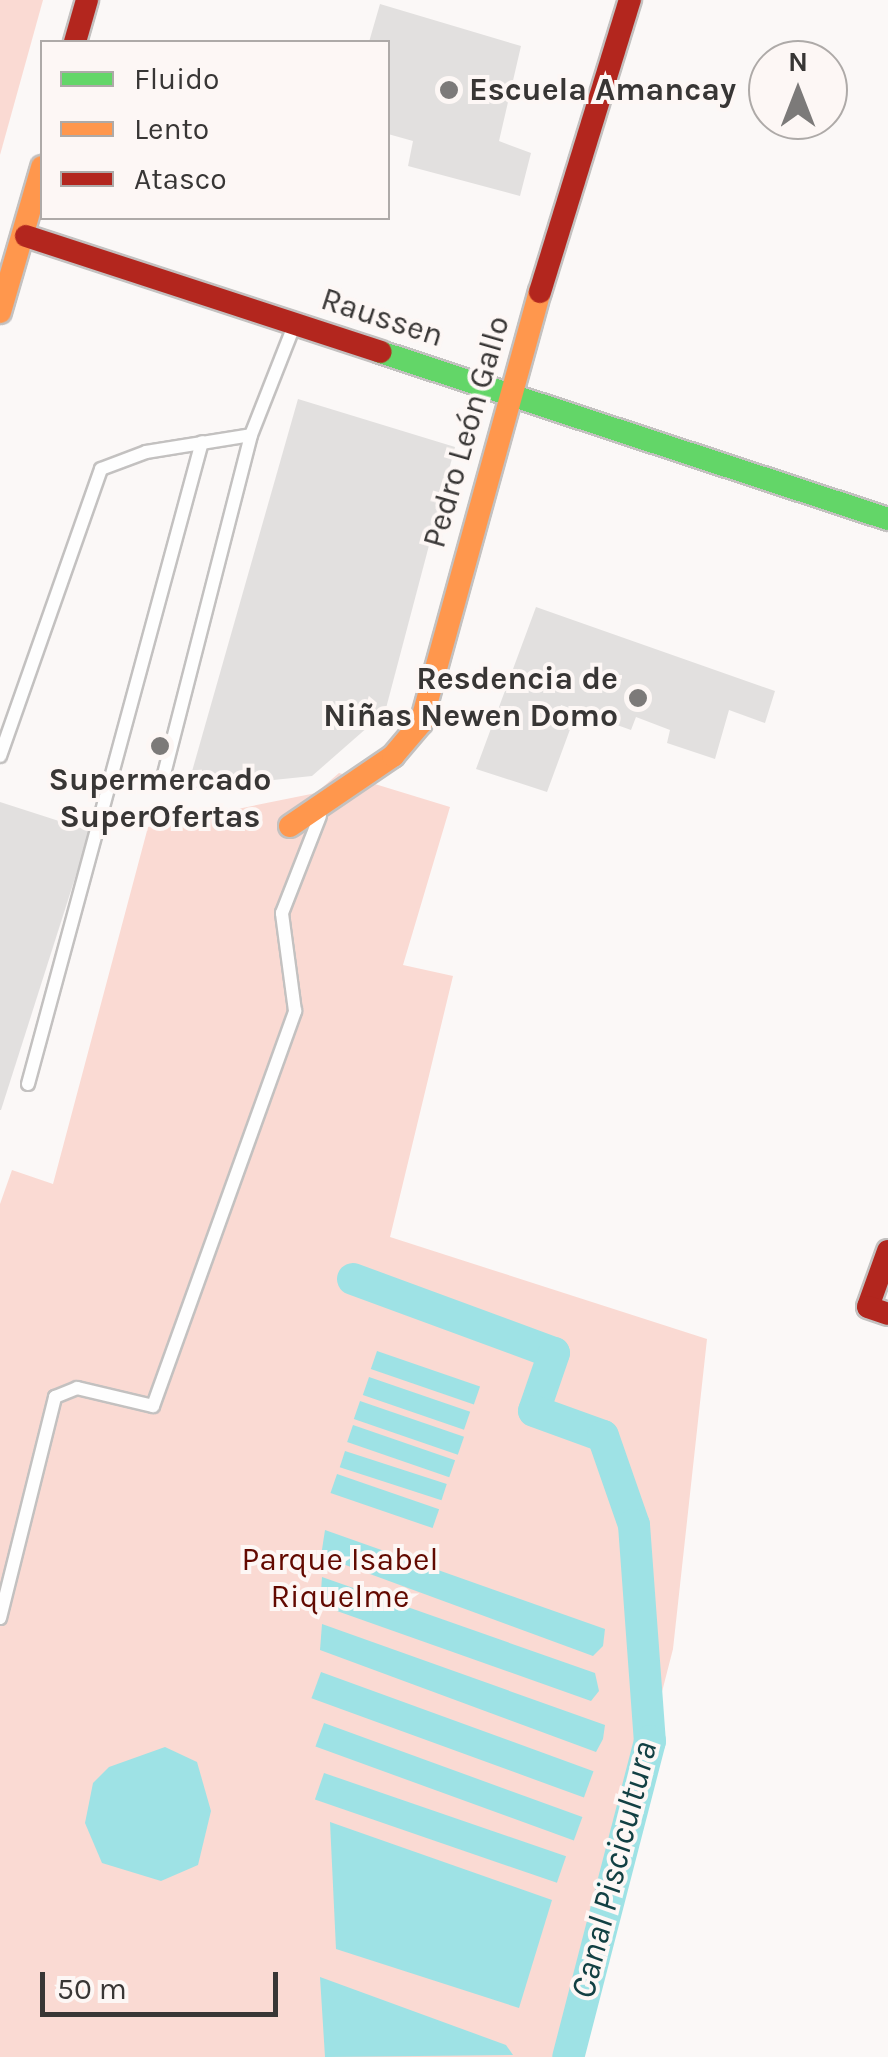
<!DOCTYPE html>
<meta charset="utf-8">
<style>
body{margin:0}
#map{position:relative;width:888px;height:2057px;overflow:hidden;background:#fbf8f7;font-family:Karla,sans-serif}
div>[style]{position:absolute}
.green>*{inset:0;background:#fadad3}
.water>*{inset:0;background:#9ee2e5;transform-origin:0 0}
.canal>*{height:32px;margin:-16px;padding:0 16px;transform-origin:16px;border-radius:16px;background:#9ee2e5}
.building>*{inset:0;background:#e2e0df}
.roads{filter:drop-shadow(2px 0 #c3c1c0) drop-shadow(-2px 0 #c3c1c0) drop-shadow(0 2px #c3c1c0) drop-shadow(0 -2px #c3c1c0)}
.lane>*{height:12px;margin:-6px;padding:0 6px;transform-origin:6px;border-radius:6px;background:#fefefe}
.fast>*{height:22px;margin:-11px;padding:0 11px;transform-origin:11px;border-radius:11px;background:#63d668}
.slow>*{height:22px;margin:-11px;padding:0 11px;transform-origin:11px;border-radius:11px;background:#ff974d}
.jam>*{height:22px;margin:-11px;padding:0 11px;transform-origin:11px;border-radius:11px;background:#b3261e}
.dots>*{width:28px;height:28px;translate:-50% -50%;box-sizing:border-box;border:5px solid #fdf7f5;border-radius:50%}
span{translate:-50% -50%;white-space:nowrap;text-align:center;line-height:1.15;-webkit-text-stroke:8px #fdf7f5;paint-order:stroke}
.poi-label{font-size:32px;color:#383635;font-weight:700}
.left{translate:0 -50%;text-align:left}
.right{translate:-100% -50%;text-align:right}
.street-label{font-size:32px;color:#383635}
.park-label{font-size:32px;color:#620900}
.water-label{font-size:35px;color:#124043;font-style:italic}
.legend{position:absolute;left:40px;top:40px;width:350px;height:180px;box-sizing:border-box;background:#fdf7f5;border:2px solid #aeaaa8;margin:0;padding:12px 18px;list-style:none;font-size:30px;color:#383635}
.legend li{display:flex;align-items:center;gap:20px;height:50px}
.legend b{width:50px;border:2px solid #aeaaa8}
.north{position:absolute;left:748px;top:40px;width:100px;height:100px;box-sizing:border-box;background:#fdf7f5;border:2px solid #aeaaa8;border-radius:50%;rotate:0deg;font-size:28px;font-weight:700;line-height:40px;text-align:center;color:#383635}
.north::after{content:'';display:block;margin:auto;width:35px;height:45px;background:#7c7a79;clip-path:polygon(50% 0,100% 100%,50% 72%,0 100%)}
.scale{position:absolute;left:40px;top:1972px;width:238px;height:45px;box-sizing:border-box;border:5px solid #383635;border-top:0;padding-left:12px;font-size:30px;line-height:35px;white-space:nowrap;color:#383635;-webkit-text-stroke:8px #fdf7f5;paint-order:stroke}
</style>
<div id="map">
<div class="green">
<div style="clip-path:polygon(0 0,43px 0,0 155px)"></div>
<div style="clip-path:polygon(339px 773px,450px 807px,403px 965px,453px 976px,390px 1237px,707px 1339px,673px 1649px,568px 2057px,0 2057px,0 1204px,12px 1170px,53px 1184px,148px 827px,316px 793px)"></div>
</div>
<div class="water">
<div style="left:377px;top:1351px;width:109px;height:19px;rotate:19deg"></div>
<div style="left:369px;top:1377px;width:107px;height:19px;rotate:19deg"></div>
<div style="left:360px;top:1401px;width:110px;height:19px;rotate:19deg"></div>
<div style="left:353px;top:1425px;width:108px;height:18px;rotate:19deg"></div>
<div style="left:345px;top:1451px;width:107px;height:17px;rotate:18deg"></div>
<div style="left:337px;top:1474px;width:108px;height:20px;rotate:19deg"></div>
<div style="clip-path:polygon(325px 1530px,605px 1629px,603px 1646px,593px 1656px,321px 1556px)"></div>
<div style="clip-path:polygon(322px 1577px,595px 1673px,599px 1691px,591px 1701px,320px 1605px)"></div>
<div style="clip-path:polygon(322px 1624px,605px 1725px,603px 1739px,596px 1752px,320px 1650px)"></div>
<div style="left:321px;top:1672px;width:290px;height:28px;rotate:20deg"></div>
<div style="left:324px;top:1723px;width:275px;height:25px;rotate:20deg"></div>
<div style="clip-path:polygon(165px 1747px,197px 1762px,211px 1811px,198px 1865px,161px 1881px,102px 1863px,85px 1823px,93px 1783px,109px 1767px)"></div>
<div style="left:324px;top:1773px;width:256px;height:28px;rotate:19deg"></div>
<div style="clip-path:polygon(330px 1822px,552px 1900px,519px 2008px,336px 1949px)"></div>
<div style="clip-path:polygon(320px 1977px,506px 2045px,513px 2055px,325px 2057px)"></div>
</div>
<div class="canal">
<div style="left:353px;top:1279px;width:214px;rotate:20.2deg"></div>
<div style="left:554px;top:1353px;width:61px;rotate:109deg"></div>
<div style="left:534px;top:1411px;width:73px;rotate:19.9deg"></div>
<div style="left:603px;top:1436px;width:94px;rotate:70.8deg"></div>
<div style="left:634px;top:1525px;width:217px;rotate:85.8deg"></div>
<div style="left:650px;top:1741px;width:326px;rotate:104.5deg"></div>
</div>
<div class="building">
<div style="clip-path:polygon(380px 4px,521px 46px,499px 141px,531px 153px,520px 196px,408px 166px,413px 141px,388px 134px,388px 42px,369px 42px)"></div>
<div style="clip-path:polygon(298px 399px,455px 447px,385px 712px,312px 776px,187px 789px)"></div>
<div style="clip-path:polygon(536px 607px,775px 691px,765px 723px,729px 710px,715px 759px,667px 743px,670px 730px,636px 717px,631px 730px,561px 705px,556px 718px,572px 724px,547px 792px,476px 769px)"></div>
<div style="clip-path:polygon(0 802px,90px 831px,1px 1110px,0 1110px)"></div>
</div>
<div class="roads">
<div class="lane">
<div style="left:0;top:756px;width:304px;rotate:-70.6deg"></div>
<div style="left:101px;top:469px;width:48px;rotate:-20.7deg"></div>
<div style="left:146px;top:452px;width:106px;rotate:-9.2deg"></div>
<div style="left:251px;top:435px;width:117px;rotate:-68.5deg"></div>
<div style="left:163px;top:778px;width:354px;rotate:-75.6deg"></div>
<div style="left:28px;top:1084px;width:665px;rotate:-74.84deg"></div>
<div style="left:0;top:1618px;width:228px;rotate:-76deg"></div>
<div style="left:55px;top:1397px;width:24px;rotate:-22deg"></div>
<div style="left:77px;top:1388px;width:78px;rotate:13.3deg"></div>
<div style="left:153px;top:1406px;width:420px;rotate:-70.2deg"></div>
<div style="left:295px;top:1011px;width:99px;rotate:-97.6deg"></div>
<div style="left:282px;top:913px;width:104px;rotate:-68.6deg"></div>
</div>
<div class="fast">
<div style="left:380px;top:352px;width:535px;rotate:18.2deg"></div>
</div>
<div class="slow">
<div style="left:0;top:312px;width:151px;rotate:-73.8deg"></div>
<div style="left:290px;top:826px;width:125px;rotate:-34.2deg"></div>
<div style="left:393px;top:756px;width:43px;rotate:-49.7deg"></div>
<div style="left:421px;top:723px;width:447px;rotate:-74.6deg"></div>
</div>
<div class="jam">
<div style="left:75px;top:42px;width:44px;rotate:-74.1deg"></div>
<div style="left:26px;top:236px;width:373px;rotate:18.1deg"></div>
<div style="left:540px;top:292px;width:306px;rotate:-72.9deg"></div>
<div style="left:888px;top:1251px;width:59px;rotate:109.7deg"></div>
<div style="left:868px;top:1307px;width:21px;rotate:19deg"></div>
</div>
</div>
<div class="dots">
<div style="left:449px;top:90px;background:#7c7a79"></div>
<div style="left:638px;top:698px;background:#7c7a79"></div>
<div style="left:160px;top:746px;background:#7c7a79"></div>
</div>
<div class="poi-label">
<span class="left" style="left:469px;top:90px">Escuela Amancay</span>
<span class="right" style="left:618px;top:698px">Resdencia de<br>Niñas Newen Domo</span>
<span style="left:160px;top:799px">Supermercado<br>SuperOfertas</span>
</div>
<div class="street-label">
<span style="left:382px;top:318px;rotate:18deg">Raussen</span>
<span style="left:467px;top:432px;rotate:-74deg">Pedro León Gallo</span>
</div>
<div class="park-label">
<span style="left:340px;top:1579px">Parque Isabel<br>Riquelme</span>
</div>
<div class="water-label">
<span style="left:614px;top:1870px;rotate:-76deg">Canal Piscicultura</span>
</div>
<ul class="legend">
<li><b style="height:12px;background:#63d668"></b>Fluido</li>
<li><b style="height:12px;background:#ff974d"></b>Lento</li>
<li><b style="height:12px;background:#b3261e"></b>Atasco</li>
</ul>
<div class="north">N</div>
<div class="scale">50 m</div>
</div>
